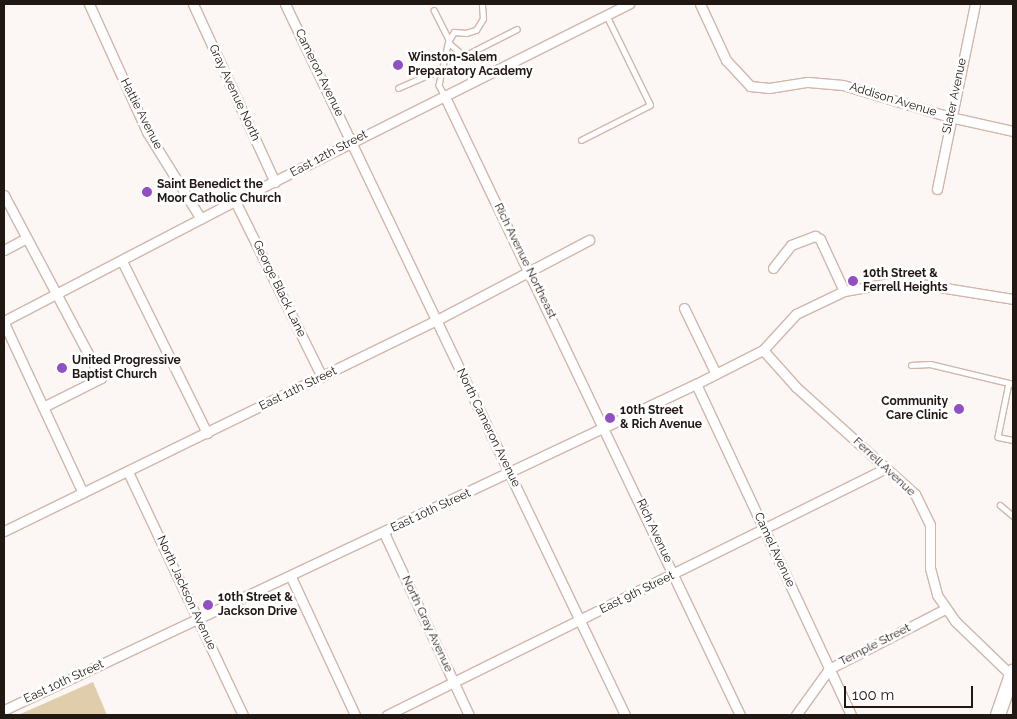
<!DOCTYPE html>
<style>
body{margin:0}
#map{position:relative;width:1017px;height:719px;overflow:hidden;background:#fcf7f4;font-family:Raleway,sans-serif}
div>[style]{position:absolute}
.green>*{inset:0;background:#dfcdab}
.roads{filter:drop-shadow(1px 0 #d1b6ab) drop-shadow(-1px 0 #d1b6ab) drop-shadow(0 1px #d1b6ab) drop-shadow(0 -1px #d1b6ab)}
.lane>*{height:4.5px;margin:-2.25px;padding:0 2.25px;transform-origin:2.25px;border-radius:2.25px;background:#fff}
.street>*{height:9px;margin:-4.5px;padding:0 4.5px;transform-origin:4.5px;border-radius:4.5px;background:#fff}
.primary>*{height:14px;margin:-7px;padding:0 7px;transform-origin:7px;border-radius:7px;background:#fff}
.dots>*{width:14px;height:14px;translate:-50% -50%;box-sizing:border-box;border:2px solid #fff;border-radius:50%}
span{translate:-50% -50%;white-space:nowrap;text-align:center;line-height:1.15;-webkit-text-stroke:5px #fff;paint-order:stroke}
.poi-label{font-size:12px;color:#211713;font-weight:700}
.left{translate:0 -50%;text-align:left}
.right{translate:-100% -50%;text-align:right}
.street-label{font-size:12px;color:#211713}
.frame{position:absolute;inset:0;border:5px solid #211713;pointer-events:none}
.scale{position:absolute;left:844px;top:686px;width:129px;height:22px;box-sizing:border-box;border:2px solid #211713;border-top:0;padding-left:6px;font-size:15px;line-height:18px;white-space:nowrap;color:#211713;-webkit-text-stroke:4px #fff;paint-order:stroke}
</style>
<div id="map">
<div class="green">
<div style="clip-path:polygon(93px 682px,107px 715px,18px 715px)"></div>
</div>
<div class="roads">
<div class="lane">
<div style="left:434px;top:10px;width:34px;rotate:63deg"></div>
<div style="left:449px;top:40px;width:46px;rotate:102.5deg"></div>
<div style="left:439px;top:85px;width:11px;rotate:63deg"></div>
<div style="left:449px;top:40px;width:9px;rotate:-58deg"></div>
<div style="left:454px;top:32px;width:12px;rotate:5deg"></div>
<div style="left:466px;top:33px;width:10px;rotate:-17deg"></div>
<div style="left:476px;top:30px;width:13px;rotate:-58deg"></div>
<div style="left:483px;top:19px;width:15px;rotate:-94deg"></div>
<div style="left:449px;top:43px;width:20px;rotate:41deg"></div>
<div style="left:464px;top:56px;width:59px;rotate:-27deg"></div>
<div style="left:398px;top:88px;width:50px;rotate:-23.5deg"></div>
<div style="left:581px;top:140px;width:77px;rotate:-26.9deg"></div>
<div style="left:650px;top:105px;width:100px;rotate:-116.1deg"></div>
<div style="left:911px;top:365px;width:19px;rotate:-3deg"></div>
<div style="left:930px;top:364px;width:85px;rotate:13.5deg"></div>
<div style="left:1009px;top:383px;width:55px;rotate:101.5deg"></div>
<div style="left:998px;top:437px;width:15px;rotate:11deg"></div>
<div style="left:1000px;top:505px;width:17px;rotate:40deg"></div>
</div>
<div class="street">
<div style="left:89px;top:4px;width:141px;rotate:65.6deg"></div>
<div style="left:147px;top:132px;width:102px;rotate:58.2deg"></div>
<div style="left:193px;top:4px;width:196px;rotate:65.3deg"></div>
<div style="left:285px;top:4px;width:788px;rotate:64.44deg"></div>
<div style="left:700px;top:4px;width:62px;rotate:65.1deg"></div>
<div style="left:726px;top:60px;width:35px;rotate:47deg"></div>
<div style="left:750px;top:86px;width:19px;rotate:6deg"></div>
<div style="left:769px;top:88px;width:39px;rotate:-9deg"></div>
<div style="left:808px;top:82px;width:35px;rotate:5deg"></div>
<div style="left:843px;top:85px;width:112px;rotate:16.7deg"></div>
<div style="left:950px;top:117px;width:65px;rotate:12.5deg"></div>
<div style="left:444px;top:95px;width:687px;rotate:64.48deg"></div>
<div style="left:937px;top:189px;width:189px;rotate:-78.4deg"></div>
<div style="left:4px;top:195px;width:207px;rotate:62.1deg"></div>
<div style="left:101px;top:378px;width:65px;rotate:153.4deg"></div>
<div style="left:235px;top:201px;width:196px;rotate:63.7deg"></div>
<div style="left:4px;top:250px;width:24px;rotate:-28deg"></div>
<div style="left:122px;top:261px;width:192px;rotate:63.7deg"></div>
<div style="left:773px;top:268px;width:29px;rotate:-52deg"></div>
<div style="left:791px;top:245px;width:26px;rotate:-21deg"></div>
<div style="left:815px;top:236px;width:6px;rotate:31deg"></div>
<div style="left:820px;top:239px;width:57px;rotate:65.2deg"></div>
<div style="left:684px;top:308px;width:73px;rotate:64.1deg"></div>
<div style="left:4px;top:321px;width:260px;rotate:-27.5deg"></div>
<div style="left:235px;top:201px;width:441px;rotate:-26.6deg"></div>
<div style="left:4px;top:323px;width:187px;rotate:65.1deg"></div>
<div style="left:763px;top:350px;width:50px;rotate:48.3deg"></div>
<div style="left:796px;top:387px;width:160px;rotate:42deg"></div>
<div style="left:915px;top:494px;width:34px;rotate:64deg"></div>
<div style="left:930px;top:525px;width:43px;rotate:90deg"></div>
<div style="left:930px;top:568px;width:28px;rotate:75deg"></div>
<div style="left:937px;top:595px;width:32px;rotate:55deg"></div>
<div style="left:955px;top:621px;width:81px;rotate:44deg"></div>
<div style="left:696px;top:384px;width:365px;rotate:64.9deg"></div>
<div style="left:128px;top:472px;width:269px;rotate:64.7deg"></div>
<div style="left:4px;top:531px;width:482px;rotate:-26deg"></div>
<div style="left:437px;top:320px;width:172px;rotate:-27.8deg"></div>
<div style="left:384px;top:533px;width:201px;rotate:65deg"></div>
<div style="left:291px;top:577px;width:152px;rotate:65.1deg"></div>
<div style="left:4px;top:710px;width:765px;rotate:-25.23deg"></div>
<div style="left:696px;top:384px;width:75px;rotate:-26.9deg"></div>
<div style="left:763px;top:350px;width:49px;rotate:-47.5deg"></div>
<div style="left:796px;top:314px;width:53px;rotate:-25.6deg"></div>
<div style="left:844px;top:291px;width:59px;rotate:-9.8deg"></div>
<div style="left:902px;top:281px;width:112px;rotate:9.2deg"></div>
<div style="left:387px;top:715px;width:557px;rotate:-26.33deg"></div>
<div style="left:796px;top:715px;width:57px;rotate:-54.3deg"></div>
<div style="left:829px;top:669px;width:131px;rotate:-27.3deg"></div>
</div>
<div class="primary">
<div style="left:998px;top:715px;width:46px;rotate:-70.8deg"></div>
</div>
</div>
<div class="dots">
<div style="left:398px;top:65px;background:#914fc3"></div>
<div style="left:147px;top:192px;background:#914fc3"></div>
<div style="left:853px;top:281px;background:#914fc3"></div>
<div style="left:62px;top:368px;background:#914fc3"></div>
<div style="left:959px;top:409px;background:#914fc3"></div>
<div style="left:610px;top:418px;background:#914fc3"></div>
<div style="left:208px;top:605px;background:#914fc3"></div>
</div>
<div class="poi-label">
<span class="left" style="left:408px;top:65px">Winston-Salem<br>Preparatory Academy</span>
<span class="left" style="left:157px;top:192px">Saint Benedict the<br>Moor Catholic Church</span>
<span class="left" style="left:863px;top:281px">10th Street &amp;<br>Ferrell Heights</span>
<span class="left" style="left:72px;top:368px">United Progressive<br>Baptist Church</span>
<span class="right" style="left:948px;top:409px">Community<br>Care Clinic</span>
<span class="left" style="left:620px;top:418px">10th Street<br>&amp; Rich Avenue</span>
<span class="left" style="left:218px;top:605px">10th Street &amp;<br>Jackson Drive</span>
</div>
<div class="street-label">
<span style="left:319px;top:73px;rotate:64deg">Cameron Avenue</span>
<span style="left:234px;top:93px;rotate:65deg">Gray Avenue North</span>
<span style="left:955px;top:96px;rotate:-78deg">Slater Avenue</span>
<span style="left:893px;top:100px;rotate:17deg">Addison Avenue</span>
<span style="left:141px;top:114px;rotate:63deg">Hattie Avenue</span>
<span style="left:329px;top:154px;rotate:-28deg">East 12th Street</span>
<span style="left:525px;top:261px;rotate:64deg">Rich Avenue Northeast</span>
<span style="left:279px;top:289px;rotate:64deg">George Black Lane</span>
<span style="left:298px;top:389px;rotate:-26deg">East 11th Street</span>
<span style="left:488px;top:428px;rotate:64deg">North Cameron Avenue</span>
<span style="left:884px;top:467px;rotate:43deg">Ferrell Avenue</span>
<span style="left:431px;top:511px;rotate:-25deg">East 10th Street</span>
<span style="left:654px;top:531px;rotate:65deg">Rich Avenue</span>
<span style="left:774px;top:550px;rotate:65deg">Camel Avenue</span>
<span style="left:186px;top:593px;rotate:65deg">North Jackson Avenue</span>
<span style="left:637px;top:593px;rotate:-26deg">East 9th Street</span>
<span style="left:427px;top:624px;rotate:65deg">North Gray Avenue</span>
<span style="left:875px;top:645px;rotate:-27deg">Temple Street</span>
<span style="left:64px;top:682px;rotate:-25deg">East 10th Street</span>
</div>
<div class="frame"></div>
<div class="scale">100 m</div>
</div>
